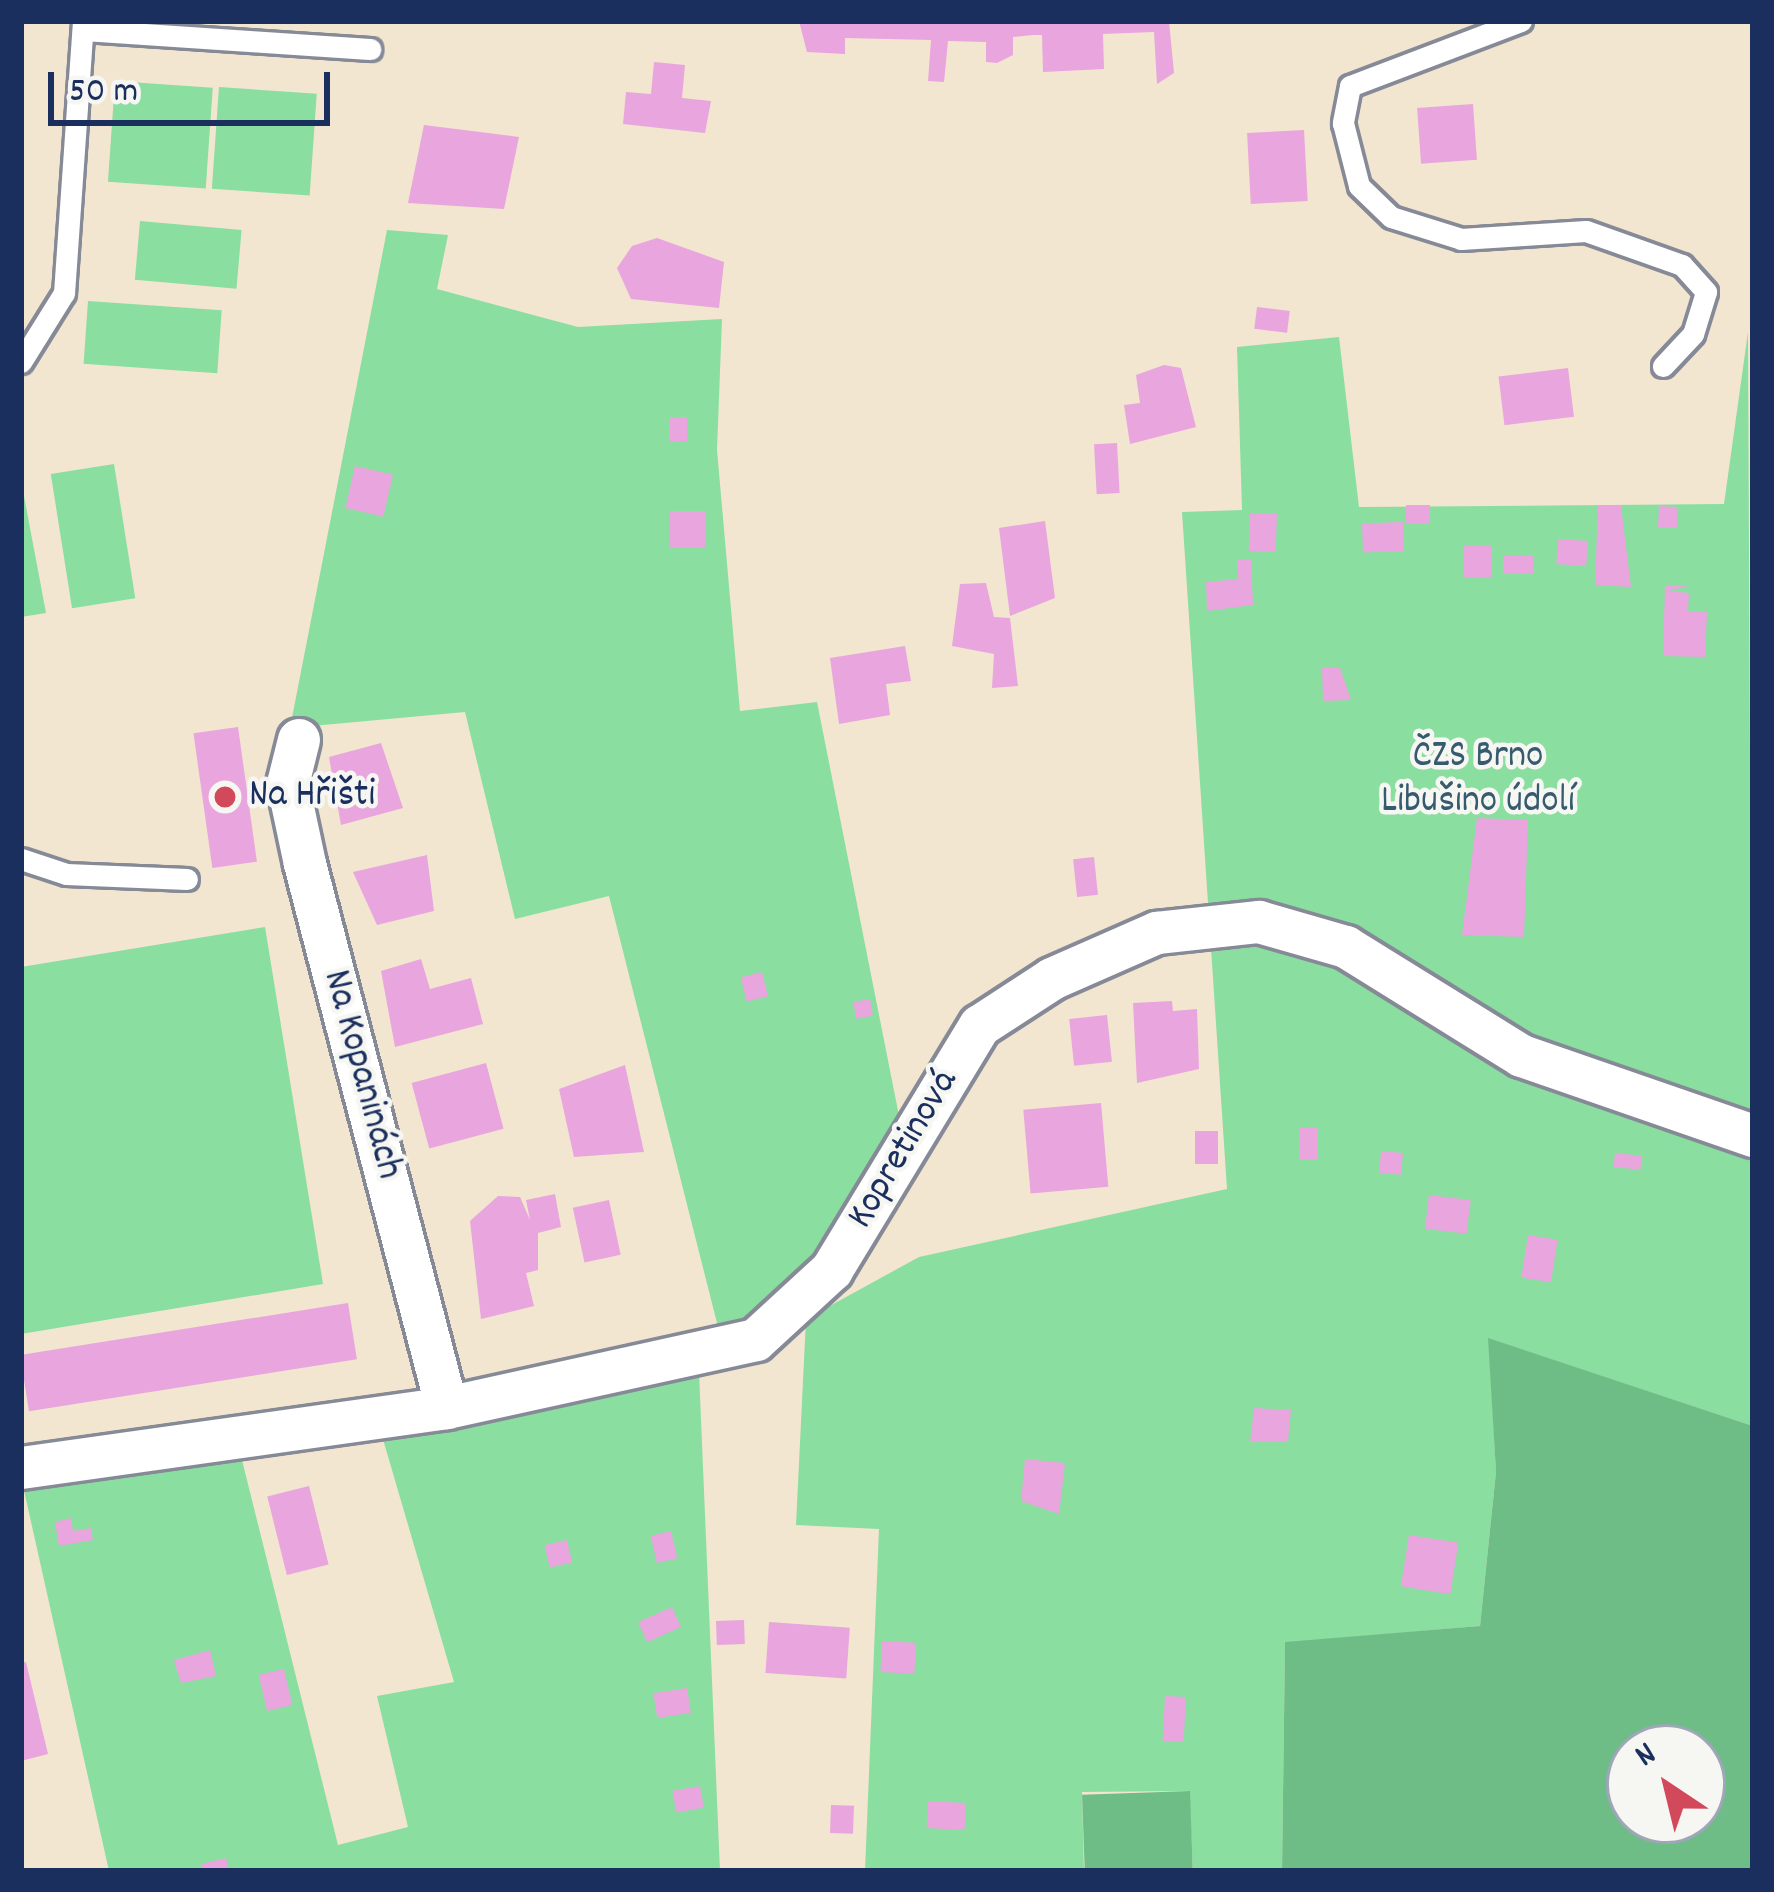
<!DOCTYPE html>
<meta charset="utf-8">
<style>
body{margin:0}
#map{position:relative;width:1774px;height:1892px;overflow:hidden;background:#f2e6d0;font-family:Dekko,sans-serif}
div>[style]{position:absolute}
.green>*{inset:0;background:#8adea0;transform-origin:0 0}
.forest>*{inset:0;background:#6fbd86;transform-origin:0 0}
.building>*{inset:0;background:#e9a5dd;transform-origin:0 0}
.roads{filter:drop-shadow(3px 0 #868a97) drop-shadow(-3px 0 #868a97) drop-shadow(0 3px #868a97) drop-shadow(0 -3px #868a97)}
.lane>*{height:21px;margin:-10.5px;padding:0 10.5px;transform-origin:10.5px;border-radius:10.5px;background:#fff}
.street>*{height:42px;margin:-21px;padding:0 21px;transform-origin:21px;border-radius:21px;background:#fff}
.dots>*{width:33px;height:33px;translate:-50% -50%;box-sizing:border-box;border:6px solid #f6f6f2;border-radius:50%}
span{translate:-50% -50%;white-space:nowrap;text-align:center;line-height:1.15;-webkit-text-stroke:9px #f6f6f2;paint-order:stroke}
.park-label{font-size:39px;color:#375b6e}
.poi-label{font-size:39px;color:#1b2f5e}
.left{translate:0 -50%;text-align:left}
.street-label{font-size:39px;color:#1b2f5e}
.frame{position:absolute;inset:0;border:24px solid #1b2f5e;pointer-events:none}
.north{position:absolute;left:1606px;top:1724px;width:120px;height:120px;box-sizing:border-box;background:#f6f6f2;border:3px solid #9ea6b7;border-radius:50%;rotate:325deg;font-size:33px;font-weight:700;line-height:48px;text-align:center;color:#1b2f5e}
.north::after{content:'';display:block;margin:auto;width:42px;height:54px;background:#d1495b;clip-path:polygon(50% 0,100% 100%,50% 72%,0 100%)}
.scale{position:absolute;left:48px;top:72px;width:282px;height:54px;box-sizing:border-box;border:6px solid #1b2f5e;border-top:0;padding-left:15px;font-size:36px;line-height:42px;white-space:nowrap;color:#1b2f5e;-webkit-text-stroke:9px #f6f6f2;paint-order:stroke}
</style>
<div id="map">
<div class="green">
<div style="left:115px;top:81px;width:98px;height:101px;rotate:4deg"></div>
<div style="left:219px;top:87px;width:98px;height:102px;rotate:4deg"></div>
<div style="left:140px;top:221px;width:102px;height:59px;rotate:5deg"></div>
<div style="clip-path:polygon(387px 230px,448px 235px,437px 289px,578px 327px,722px 319px,717px 450px,740px 711px,817px 702px,903px 1136px,840px 1245px,767px 1317px,719px 1331px,609px 896px,515px 919px,465px 712px,290px 728px)"></div>
<div style="left:88px;top:301px;width:134px;height:63px;rotate:4deg"></div>
<div style="clip-path:polygon(1748px 332px,1753px 1426px,1489px 1339px,1496px 1472px,1480px 1626px,1285px 1643px,1282px 1871px,1193px 1871px,1189px 1791px,1082px 1792px,1084px 1871px,865px 1871px,879px 1529px,796px 1525px,806px 1319px,919px 1257px,1227px 1189px,1182px 512px,1242px 510px,1237px 347px,1339px 337px,1359px 507px,1724px 504px)"></div>
<div style="left:114px;top:464px;width:136px;height:64px;rotate:81deg"></div>
<div style="clip-path:polygon(21px 480px,46px 613px,21px 617px)"></div>
<div style="clip-path:polygon(265px 927px,323px 1284px,21px 1334px,21px 967px)"></div>
<div style="clip-path:polygon(699px 1372px,720px 1871px,109px 1871px,21px 1477px,238px 1444px,338px 1845px,408px 1827px,377px 1696px,454px 1682px,380px 1429px)"></div>
</div>
<div class="forest">
<div style="clip-path:polygon(evenodd,1488px 1338px,1753px 1426px,1753px 1871px,1282px 1871px,1285px 1642px,1480px 1626px,1496px 1472px,1488px 1338px,1630px 1748px,1702px 1748px,1702px 1820px,1630px 1820px,1630px 1748px)"></div>
<div style="left:1190px;top:1791px;width:80px;height:108px;rotate:88deg"></div>
</div>
<div class="building">
<div style="clip-path:polygon(799px 21px,1169px 21px,1174px 73px,1157px 84px,1154px 32px,1103px 34px,1104px 69px,1043px 72px,1042px 35px,1033px 35px,1013px 37px,1013px 55px,997px 63px,986px 62px,986px 42px,948px 41px,944px 82px,928px 81px,931px 40px,845px 38px,845px 54px,807px 52px)"></div>
<div style="clip-path:polygon(654px 62px,685px 65px,682px 98px,711px 101px,705px 133px,623px 124px,626px 92px,651px 94px)"></div>
<div style="left:1473px;top:104px;width:56px;height:56px;rotate:86deg"></div>
<div style="clip-path:polygon(424px 125px,519px 137px,504px 209px,408px 203px)"></div>
<div style="left:1304px;top:130px;width:71px;height:57px;rotate:87deg"></div>
<div style="clip-path:polygon(657px 238px,724px 262px,719px 308px,631px 299px,617px 268px,632px 246px)"></div>
<div style="left:1257px;top:307px;width:33px;height:22px;rotate:7deg"></div>
<div style="clip-path:polygon(1164px 365px,1181px 368px,1196px 427px,1130px 444px,1124px 405px,1140px 403px,1136px 375px)"></div>
<div style="left:1568px;top:368px;width:49px;height:70px;rotate:83deg"></div>
<div style="left:669px;top:417px;width:18px;height:24px"></div>
<div style="left:1117px;top:443px;width:50px;height:23px;rotate:87deg"></div>
<div style="left:355px;top:466px;width:39px;height:43px;rotate:13deg"></div>
<div style="left:1430px;top:505px;width:19px;height:24px;rotate:90deg"></div>
<div style="clip-path:polygon(1598px 505px,1621px 506px,1631px 587px,1595px 585px)"></div>
<div style="left:1659px;top:506px;width:19px;height:21px;rotate:3deg"></div>
<div style="left:670px;top:511px;width:35px;height:37px"></div>
<div style="left:1250px;top:513px;width:27px;height:38px;rotate:2deg"></div>
<div style="clip-path:polygon(1045px 521px,1055px 598px,1010px 616px,999px 528px)"></div>
<div style="left:1403px;top:522px;width:29px;height:41px;rotate:88deg"></div>
<div style="left:1558px;top:539px;width:30px;height:25px;rotate:4deg"></div>
<div style="left:1464px;top:546px;width:28px;height:31px"></div>
<div style="left:1533px;top:556px;width:18px;height:30px;rotate:90deg"></div>
<div style="clip-path:polygon(1237px 560px,1251px 560px,1253px 605px,1207px 611px,1206px 582px,1238px 579px)"></div>
<div style="clip-path:polygon(986px 583px,994px 617px,1010px 618px,1018px 686px,992px 688px,994px 654px,952px 646px,960px 584px)"></div>
<div style="clip-path:polygon(1665px 585px,1688px 586px,1669px 591px,1689px 593px,1688px 611px,1707px 612px,1705px 657px,1663px 656px)"></div>
<div style="clip-path:polygon(905px 646px,911px 681px,886px 684px,890px 715px,839px 724px,830px 658px)"></div>
<div style="clip-path:polygon(1322px 668px,1340px 668px,1351px 700px,1323px 701px)"></div>
<div style="left:238px;top:727px;width:136px;height:45px;rotate:82deg"></div>
<div style="clip-path:polygon(381px 743px,403px 808px,341px 825px,329px 757px)"></div>
<div style="clip-path:polygon(1477px 818px,1528px 820px,1524px 937px,1462px 935px)"></div>
<div style="clip-path:polygon(427px 855px,434px 911px,377px 925px,353px 872px)"></div>
<div style="left:1094px;top:857px;width:38px;height:21px;rotate:84deg"></div>
<div style="clip-path:polygon(421px 959px,430px 989px,471px 978px,483px 1024px,395px 1047px,381px 971px)"></div>
<div style="left:762px;top:972px;width:25px;height:22px;rotate:76deg"></div>
<div style="left:870px;top:999px;width:17px;height:17px;rotate:80deg"></div>
<div style="clip-path:polygon(1172px 1001px,1173px 1011px,1197px 1009px,1199px 1069px,1137px 1083px,1133px 1003px)"></div>
<div style="left:1107px;top:1015px;width:47px;height:38px;rotate:84deg"></div>
<div style="left:486px;top:1063px;width:68px;height:77px;rotate:75deg"></div>
<div style="clip-path:polygon(625px 1065px,644px 1152px,574px 1157px,559px 1089px)"></div>
<div style="left:1101px;top:1103px;width:84px;height:78px;rotate:85deg"></div>
<div style="left:1299px;top:1128px;width:19px;height:32px"></div>
<div style="left:1195px;top:1131px;width:23px;height:33px"></div>
<div style="left:1381px;top:1151px;width:22px;height:22px;rotate:5deg"></div>
<div style="left:1615px;top:1153px;width:27px;height:14px;rotate:6deg"></div>
<div style="clip-path:polygon(555px 1194px,561px 1227px,538px 1233px,538px 1270px,526px 1273px,534px 1306px,481px 1319px,470px 1221px,498px 1196px,520px 1197px,530px 1220px,526px 1200px)"></div>
<div style="left:1429px;top:1195px;width:42px;height:34px;rotate:7deg"></div>
<div style="left:609px;top:1200px;width:56px;height:37px;rotate:78deg"></div>
<div style="left:1528px;top:1235px;width:30px;height:43px;rotate:9deg"></div>
<div style="left:348px;top:1303px;width:57px;height:332px;rotate:81deg"></div>
<div style="clip-path:polygon(1254px 1408px,1291px 1410px,1288px 1441px,1250px 1442px)"></div>
<div style="clip-path:polygon(1025px 1459px,1065px 1463px,1059px 1514px,1021px 1501px)"></div>
<div style="left:309px;top:1486px;width:81px;height:43px;rotate:76deg"></div>
<div style="clip-path:polygon(71px 1518px,73px 1531px,91px 1528px,93px 1540px,59px 1546px,55px 1522px)"></div>
<div style="left:671px;top:1531px;width:28px;height:21px;rotate:77deg"></div>
<div style="left:1409px;top:1535px;width:50px;height:52px;rotate:9deg"></div>
<div style="left:567px;top:1540px;width:23px;height:23px;rotate:77deg"></div>
<div style="left:672px;top:1607px;width:22px;height:37px;rotate:66deg"></div>
<div style="left:744px;top:1620px;width:24px;height:28px;rotate:88deg"></div>
<div style="left:769px;top:1622px;width:81px;height:51px;rotate:4deg"></div>
<div style="left:882px;top:1641px;width:34px;height:31px;rotate:3deg"></div>
<div style="clip-path:polygon(210px 1650px,216px 1676px,181px 1683px,174px 1660px)"></div>
<div style="clip-path:polygon(26px 1662px,48px 1754px,21px 1761px,21px 1663px)"></div>
<div style="left:284px;top:1669px;width:37px;height:26px;rotate:77deg"></div>
<div style="left:687px;top:1688px;width:25px;height:34px;rotate:81deg"></div>
<div style="left:1165px;top:1696px;width:21px;height:45px;rotate:3deg"></div>
<div style="left:700px;top:1786px;width:22px;height:28px;rotate:80deg"></div>
<div style="left:928px;top:1801px;width:38px;height:27px;rotate:3deg"></div>
<div style="left:831px;top:1805px;width:23px;height:28px;rotate:2deg"></div>
<div style="clip-path:polygon(226px 1858px,229px 1871px,202px 1871px,201px 1864px)"></div>
</div>
<div class="roads">
<div class="lane">
<div style="left:1521px;top:21px;width:183px;rotate:159.2deg"></div>
<div style="left:1350px;top:86px;width:38px;rotate:101deg"></div>
<div style="left:1343px;top:123px;width:65px;rotate:75.7deg"></div>
<div style="left:1359px;top:186px;width:45px;rotate:44.1deg"></div>
<div style="left:1391px;top:217px;width:73px;rotate:17.4deg"></div>
<div style="left:1461px;top:239px;width:125px;rotate:-3.7deg"></div>
<div style="left:1586px;top:231px;width:102px;rotate:19.5deg"></div>
<div style="left:1682px;top:265px;width:36px;rotate:48deg"></div>
<div style="left:1706px;top:292px;width:44px;rotate:107.2deg"></div>
<div style="left:1693px;top:334px;width:44px;rotate:133.2deg"></div>
<div style="left:83px;top:30px;width:288px;rotate:3.8deg"></div>
<div style="left:21px;top:362px;width:81px;rotate:-58.1deg"></div>
<div style="left:64px;top:293px;width:273px;rotate:-86deg"></div>
<div style="left:21px;top:859px;width:47px;rotate:18.4deg"></div>
<div style="left:66px;top:874px;width:121px;rotate:2.4deg"></div>
</div>
<div class="street">
<div style="left:299px;top:740px;width:45px;rotate:104deg"></div>
<div style="left:288px;top:784px;width:82px;rotate:78deg"></div>
<div style="left:305px;top:864px;width:562px;rotate:75.37deg"></div>
<div style="left:21px;top:1468px;width:430px;rotate:-8deg"></div>
<div style="left:447px;top:1408px;width:316px;rotate:-12.4deg"></div>
<div style="left:756px;top:1340px;width:103px;rotate:-42.6deg"></div>
<div style="left:832px;top:1270px;width:285px;rotate:-58.8deg"></div>
<div style="left:980px;top:1026px;width:86px;rotate:-33.1deg"></div>
<div style="left:1052px;top:979px;width:115px;rotate:-23.7deg"></div>
<div style="left:1157px;top:933px;width:103px;rotate:-6.2deg"></div>
<div style="left:1259px;top:922px;width:91px;rotate:16deg"></div>
<div style="left:1346px;top:947px;width:207px;rotate:31.8deg"></div>
<div style="left:1522px;top:1056px;width:244px;rotate:19.1deg"></div>
</div>
</div>
<div class="dots">
<div style="left:225px;top:797px;background:#d1495b"></div>
</div>
<div class="park-label">
<span style="left:1478px;top:781px">ČZS Brno<br>Libušino údolí</span>
</div>
<div class="poi-label">
<span class="left" style="left:249px;top:797px">Na Hřišti</span>
</div>
<div class="street-label">
<span style="left:360px;top:1075px;rotate:75deg">Na Kopaninách</span>
<span style="left:905px;top:1150px;rotate:-59deg">Kopretinová</span>
</div>
<div class="frame"></div>
<div class="north">N</div>
<div class="scale">50 m</div>
</div>
